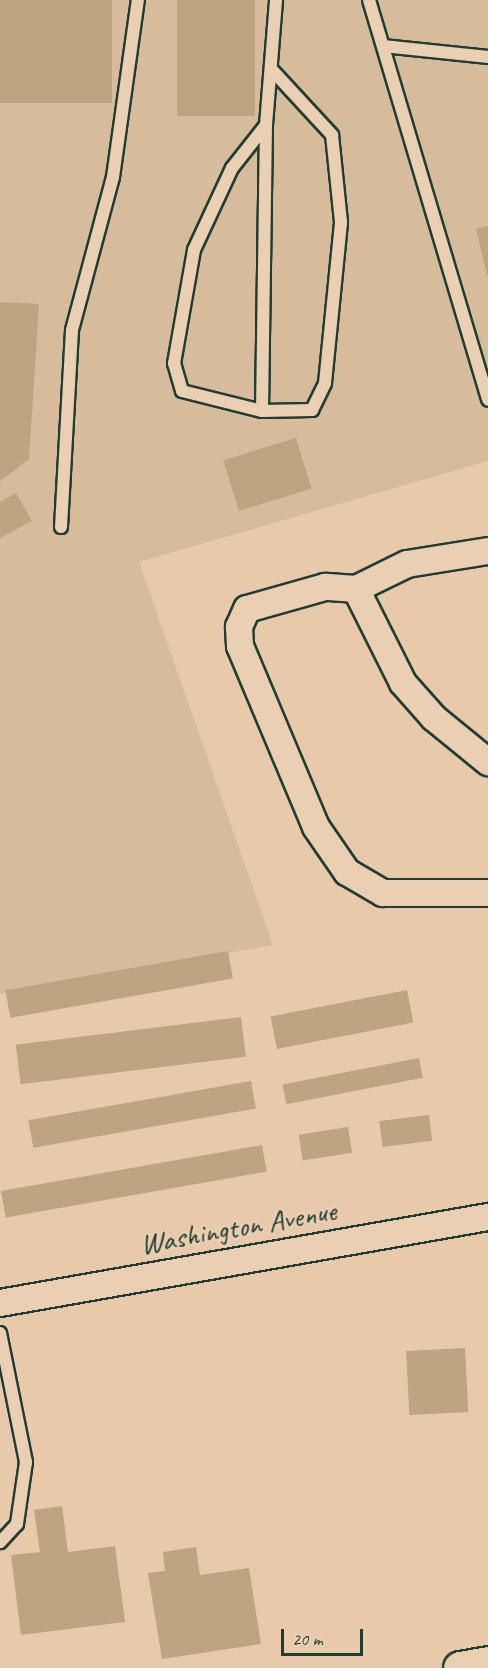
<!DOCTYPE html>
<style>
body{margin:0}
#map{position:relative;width:488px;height:1668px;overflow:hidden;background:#e8caab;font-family:Caveat,sans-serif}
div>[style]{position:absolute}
.built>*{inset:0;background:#d7bc9c}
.building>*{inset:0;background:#bea480;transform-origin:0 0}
.roads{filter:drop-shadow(2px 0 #1f3d34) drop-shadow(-2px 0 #1f3d34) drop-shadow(0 2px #1f3d34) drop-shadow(0 -2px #1f3d34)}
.service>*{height:12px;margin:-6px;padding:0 6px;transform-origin:6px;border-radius:6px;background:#ebcfb2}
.minor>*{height:26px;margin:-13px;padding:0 13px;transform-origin:13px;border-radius:13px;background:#ebcfb2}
.trunk>*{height:33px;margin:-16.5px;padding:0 16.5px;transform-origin:16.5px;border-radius:16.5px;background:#ebcfb2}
span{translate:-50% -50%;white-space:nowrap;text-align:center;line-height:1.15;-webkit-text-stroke:4.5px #ebcfb2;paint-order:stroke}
.street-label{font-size:30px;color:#1f3d34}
.scale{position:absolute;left:281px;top:1629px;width:82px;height:27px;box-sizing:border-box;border:3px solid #1f3d34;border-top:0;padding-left:8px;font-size:18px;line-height:21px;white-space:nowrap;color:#1f3d34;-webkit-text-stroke:4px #ebcfb2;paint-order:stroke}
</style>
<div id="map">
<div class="built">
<div style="clip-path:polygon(0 0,488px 0,488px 461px,139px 562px,273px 945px,0 994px)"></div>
</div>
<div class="building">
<div style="left:0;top:0;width:112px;height:103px"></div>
<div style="left:177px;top:0;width:78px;height:116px"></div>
<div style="clip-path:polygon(488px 226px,488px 275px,487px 275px,476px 229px)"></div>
<div style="clip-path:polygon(0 302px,39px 304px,29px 459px,0 481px)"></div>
<div style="left:296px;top:438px;width:53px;height:76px;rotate:73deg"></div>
<div style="clip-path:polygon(16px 493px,32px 521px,0 538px,0 502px)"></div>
<div style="left:228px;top:951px;width:28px;height:226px;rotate:80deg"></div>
<div style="left:407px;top:990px;width:33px;height:139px;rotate:79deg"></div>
<div style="left:241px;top:1017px;width:40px;height:227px;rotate:83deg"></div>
<div style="left:419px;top:1058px;width:20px;height:139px;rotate:79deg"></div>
<div style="left:251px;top:1081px;width:28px;height:226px;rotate:80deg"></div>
<div style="left:429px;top:1115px;width:26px;height:50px;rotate:83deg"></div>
<div style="left:348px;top:1127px;width:26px;height:50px;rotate:81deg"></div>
<div style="left:262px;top:1145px;width:27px;height:265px;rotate:80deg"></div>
<div style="left:465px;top:1348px;width:64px;height:59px;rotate:87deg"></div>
<div style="clip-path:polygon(62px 1506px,68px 1552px,115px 1546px,125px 1622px,21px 1635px,11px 1555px,40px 1552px,34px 1510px)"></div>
<div style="clip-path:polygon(196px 1547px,200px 1575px,249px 1568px,261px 1644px,162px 1659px,148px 1573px,165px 1571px,163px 1552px)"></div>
</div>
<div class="roads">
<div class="service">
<div style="left:369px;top:0;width:417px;rotate:73.4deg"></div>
<div style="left:383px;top:46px;width:106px;rotate:6deg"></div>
<div style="left:266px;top:125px;width:55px;rotate:128.3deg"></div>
<div style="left:232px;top:168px;width:90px;rotate:114.9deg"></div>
<div style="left:194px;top:250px;width:115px;rotate:100deg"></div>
<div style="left:174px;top:363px;width:29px;rotate:74deg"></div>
<div style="left:182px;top:391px;width:82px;rotate:14deg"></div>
<div style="left:262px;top:411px;width:286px;rotate:-89.2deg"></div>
<div style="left:266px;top:125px;width:125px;rotate:-85.4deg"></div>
<div style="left:262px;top:411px;width:50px;rotate:-1.1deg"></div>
<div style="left:312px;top:410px;width:30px;rotate:-64deg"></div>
<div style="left:325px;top:383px;width:162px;rotate:-84.3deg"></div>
<div style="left:341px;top:222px;width:87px;rotate:-95.9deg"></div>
<div style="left:332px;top:135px;width:88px;rotate:-132.7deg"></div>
<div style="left:61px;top:527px;width:197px;rotate:-86.8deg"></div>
<div style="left:72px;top:330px;width:158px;rotate:-75deg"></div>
<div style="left:113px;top:177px;width:179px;rotate:-82deg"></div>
<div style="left:0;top:1333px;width:132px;rotate:78.6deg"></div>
<div style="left:26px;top:1462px;width:63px;rotate:98.3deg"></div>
<div style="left:17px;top:1524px;width:25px;rotate:133deg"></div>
</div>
<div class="minor">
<div style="left:488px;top:551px;width:82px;rotate:170.9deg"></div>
<div style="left:407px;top:564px;width:57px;rotate:153.9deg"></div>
<div style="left:356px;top:589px;width:31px;rotate:-176deg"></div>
<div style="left:325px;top:587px;width:81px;rotate:164.2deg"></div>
<div style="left:247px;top:609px;width:20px;rotate:114deg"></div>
<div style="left:239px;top:627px;width:19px;rotate:87deg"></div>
<div style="left:240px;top:646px;width:196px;rotate:67.2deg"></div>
<div style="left:316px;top:827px;width:55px;rotate:55.4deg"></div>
<div style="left:347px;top:872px;width:42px;rotate:30.3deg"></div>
<div style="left:383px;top:893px;width:105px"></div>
<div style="left:356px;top:589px;width:105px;rotate:63.4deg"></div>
<div style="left:403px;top:683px;width:47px;rotate:48.5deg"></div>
<div style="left:434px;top:718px;width:70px;rotate:39.2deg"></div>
<div style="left:0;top:1303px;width:496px;rotate:-10deg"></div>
</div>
<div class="trunk">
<div style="left:460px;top:1668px;width:28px;rotate:-10deg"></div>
</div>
</div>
<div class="street-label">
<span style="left:238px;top:1227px;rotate:-10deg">Washington Avenue</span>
</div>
<div class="scale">20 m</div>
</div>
